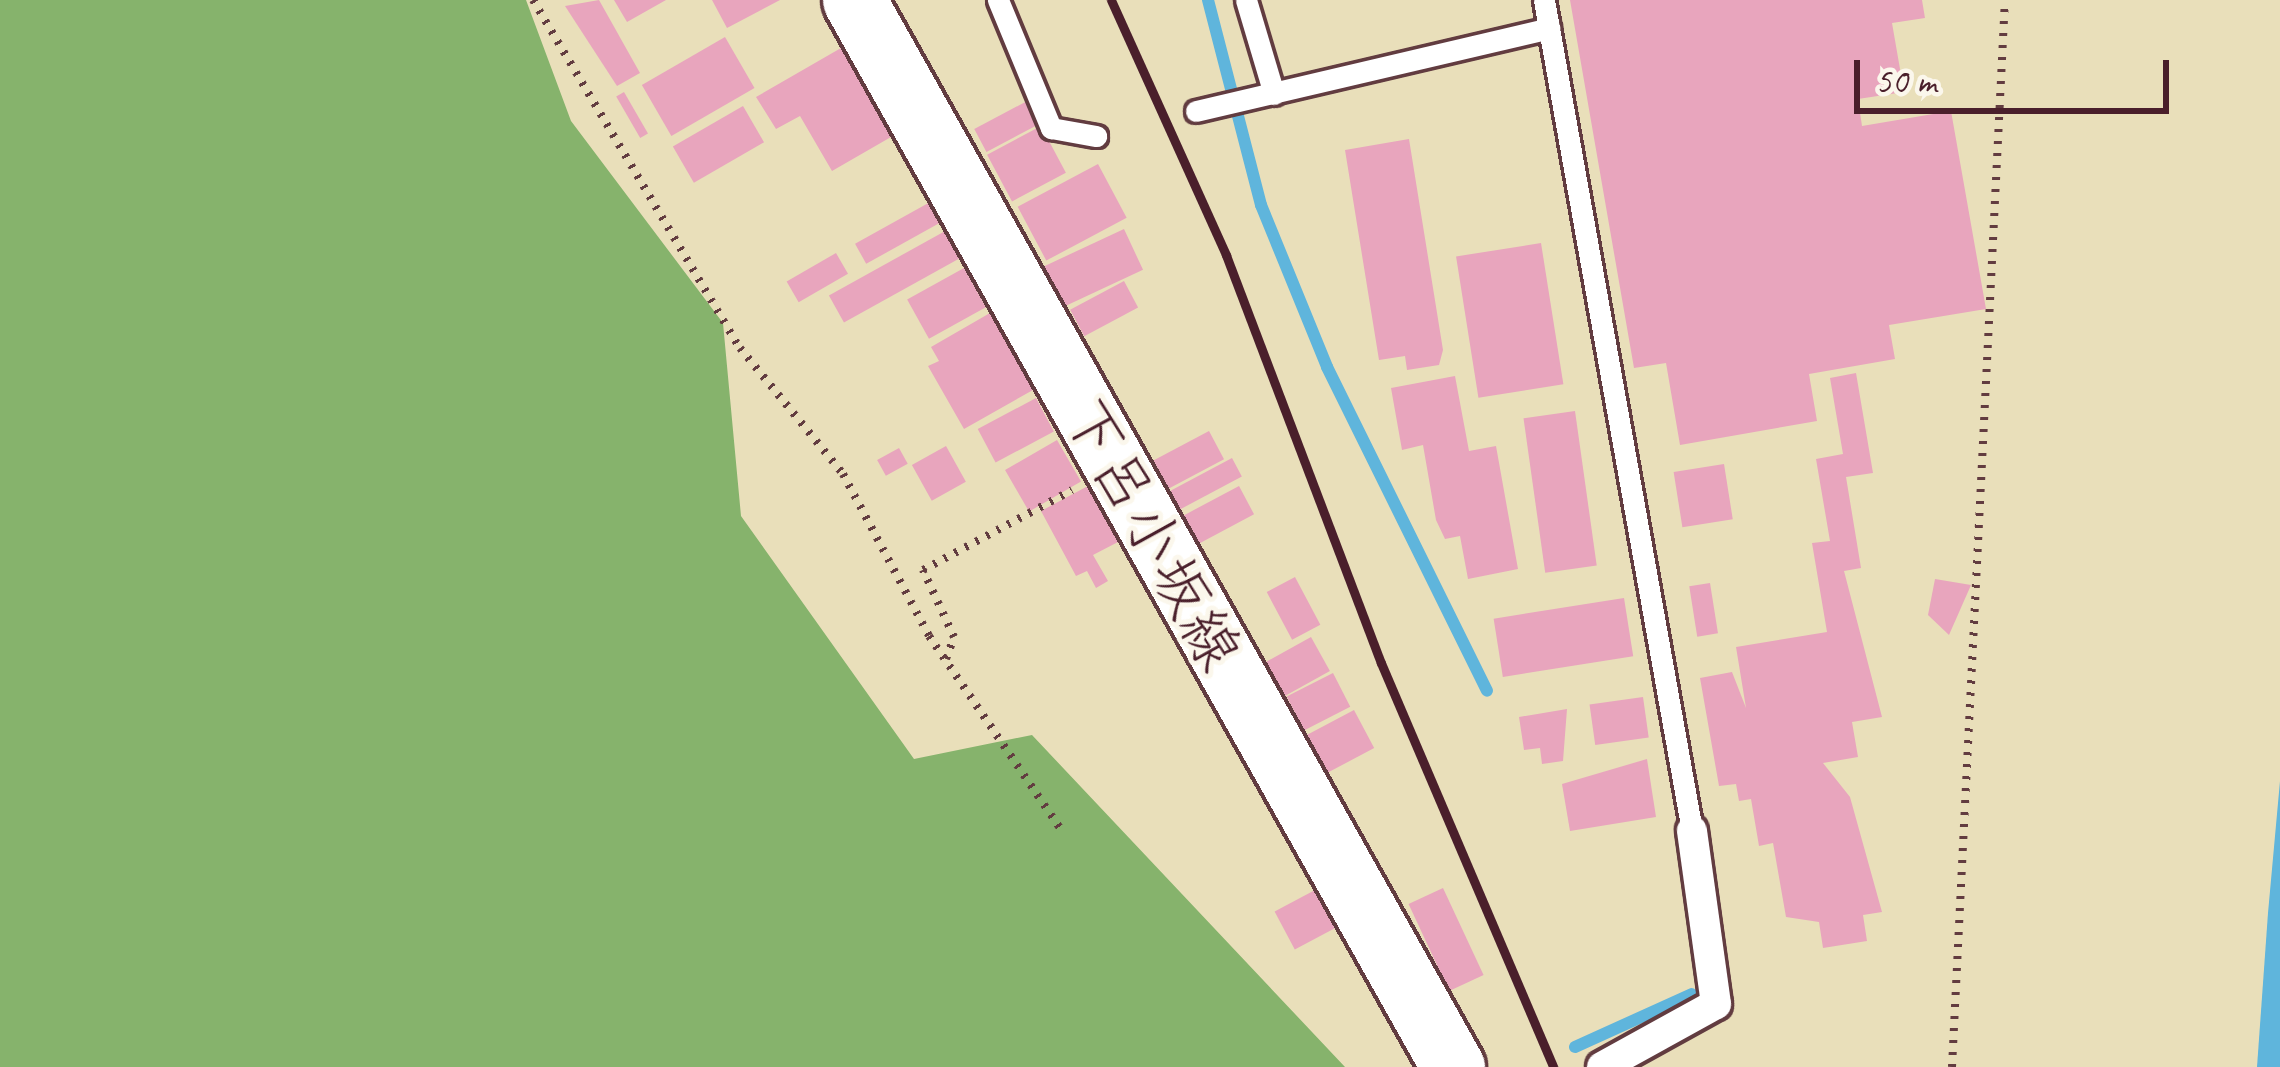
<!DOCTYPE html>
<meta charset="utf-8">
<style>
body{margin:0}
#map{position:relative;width:2280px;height:1067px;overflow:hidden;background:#e9dfba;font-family:Caveat,"Klee One",sans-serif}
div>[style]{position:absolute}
.forest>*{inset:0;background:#86b36c}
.water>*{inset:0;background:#5fb5dc}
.stream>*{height:12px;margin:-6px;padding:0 6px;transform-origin:6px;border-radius:6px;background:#5fb5dc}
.building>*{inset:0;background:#e8a5bd;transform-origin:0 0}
.path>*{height:8px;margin-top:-4px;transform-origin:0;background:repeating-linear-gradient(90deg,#623c40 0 3px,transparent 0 12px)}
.roads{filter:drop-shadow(3px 0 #623c40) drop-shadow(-3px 0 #623c40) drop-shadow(0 3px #623c40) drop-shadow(0 -3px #623c40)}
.service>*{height:21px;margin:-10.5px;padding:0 10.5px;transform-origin:10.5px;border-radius:10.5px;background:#fff}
.pedestrian>*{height:30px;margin:-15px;padding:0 15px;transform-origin:15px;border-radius:15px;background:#fff}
.primary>*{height:63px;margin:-31.5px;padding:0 31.5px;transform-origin:31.5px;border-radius:31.5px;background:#fff}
.rail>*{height:9px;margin:-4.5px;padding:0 4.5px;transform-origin:4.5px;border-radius:4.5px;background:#4a1f2b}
span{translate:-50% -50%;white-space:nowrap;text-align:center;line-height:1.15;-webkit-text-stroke:10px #fbf7ec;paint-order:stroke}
.street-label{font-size:60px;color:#4a1f2b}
.scale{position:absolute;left:1854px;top:60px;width:315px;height:54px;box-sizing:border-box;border:6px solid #4a1f2b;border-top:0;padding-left:15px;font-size:36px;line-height:42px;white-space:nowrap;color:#4a1f2b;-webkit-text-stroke:9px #fbf7ec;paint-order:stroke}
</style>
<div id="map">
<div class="forest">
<div style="clip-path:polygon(0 0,526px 0,571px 121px,723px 323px,741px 516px,914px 759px,1032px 735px,1345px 1067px,0 1067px)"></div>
</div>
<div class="water">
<div style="clip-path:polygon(2280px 781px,2280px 1067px,2257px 1067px,2268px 913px)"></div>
</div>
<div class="stream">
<div style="left:1208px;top:0;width:212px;rotate:75.5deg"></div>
<div style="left:1261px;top:205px;width:175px;rotate:67.8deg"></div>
<div style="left:1327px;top:367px;width:361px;rotate:63.7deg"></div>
<div style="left:1575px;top:1047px;width:128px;rotate:-24.4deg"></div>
</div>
<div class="building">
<div style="clip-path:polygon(599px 0,640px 73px,617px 86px,565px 6px)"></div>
<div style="clip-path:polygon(614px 0,666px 0,627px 22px)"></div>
<div style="clip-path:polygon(712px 0,780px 0,727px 28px)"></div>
<div style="clip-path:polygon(1570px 0,1922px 0,1925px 18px,1892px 23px,1904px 92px,1858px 99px,1862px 126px,1951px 111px,1986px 309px,1889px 325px,1895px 359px,1809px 374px,1817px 421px,1680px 445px,1666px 363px,1634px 368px)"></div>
<div style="left:725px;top:37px;width:59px;height:96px;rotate:60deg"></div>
<div style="clip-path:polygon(841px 48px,891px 137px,832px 171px,800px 116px,776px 129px,756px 97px)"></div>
<div style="left:624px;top:92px;width:48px;height:9px;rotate:60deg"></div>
<div style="left:1029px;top:100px;width:26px;height:62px;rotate:62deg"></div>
<div style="left:743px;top:106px;width:42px;height:81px;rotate:60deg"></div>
<div style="left:1041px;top:126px;width:53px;height:61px;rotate:62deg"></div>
<div style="clip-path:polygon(1409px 139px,1443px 350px,1439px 365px,1407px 370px,1405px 356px,1379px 360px,1345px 150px)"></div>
<div style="left:1098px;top:164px;width:61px;height:91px;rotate:62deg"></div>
<div style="left:932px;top:201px;width:23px;height:88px;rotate:61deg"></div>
<div style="left:1124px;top:229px;width:45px;height:88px;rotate:65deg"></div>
<div style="left:947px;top:230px;width:31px;height:135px;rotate:61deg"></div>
<div style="left:1541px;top:243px;width:143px;height:86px;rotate:81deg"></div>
<div style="left:836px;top:253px;width:24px;height:57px;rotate:60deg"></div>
<div style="left:964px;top:268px;width:45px;height:65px;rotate:61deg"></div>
<div style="left:1124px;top:281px;width:30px;height:61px;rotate:62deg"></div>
<div style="clip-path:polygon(990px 313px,1033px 390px,964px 429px,928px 366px,939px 361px,931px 347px)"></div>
<div style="clip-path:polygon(1856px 373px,1873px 473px,1846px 477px,1861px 568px,1844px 571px,1882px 717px,1852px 722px,1858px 757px,1823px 763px,1850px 797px,1882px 912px,1863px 915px,1867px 941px,1823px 948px,1819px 922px,1786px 917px,1773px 843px,1759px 846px,1751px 799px,1739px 801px,1736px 784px,1719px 786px,1700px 678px,1732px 672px,1746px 708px,1736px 647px,1827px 632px,1812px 543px,1830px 541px,1816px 459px,1843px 454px,1830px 378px)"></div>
<div style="clip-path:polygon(1455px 376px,1469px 451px,1496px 446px,1518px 569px,1468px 579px,1460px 536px,1445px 539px,1436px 520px,1423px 445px,1402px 450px,1391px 388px)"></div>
<div style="left:1036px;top:398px;width:38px;height:66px;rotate:62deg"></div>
<div style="left:1575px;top:411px;width:156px;height:52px;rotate:82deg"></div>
<div style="left:1209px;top:431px;width:32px;height:63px;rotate:62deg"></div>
<div style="left:1057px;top:440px;width:48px;height:60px;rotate:60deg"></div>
<div style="left:946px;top:446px;width:41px;height:39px;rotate:61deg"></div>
<div style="left:899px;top:448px;width:18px;height:25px;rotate:61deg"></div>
<div style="left:1232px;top:458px;width:21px;height:75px;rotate:62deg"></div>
<div style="left:1724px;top:464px;width:56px;height:51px;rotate:81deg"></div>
<div style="clip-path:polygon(1088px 486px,1118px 542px,1093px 555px,1108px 581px,1096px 588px,1087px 571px,1076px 576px,1041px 511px)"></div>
<div style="left:1239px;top:486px;width:32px;height:69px;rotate:62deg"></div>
<div style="left:1295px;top:577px;width:54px;height:32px;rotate:62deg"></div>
<div style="clip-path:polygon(1935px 579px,1971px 585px,1949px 635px,1928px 615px)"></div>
<div style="left:1710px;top:583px;width:51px;height:21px;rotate:81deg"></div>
<div style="left:1624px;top:598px;width:59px;height:132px;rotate:81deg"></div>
<div style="left:1311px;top:637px;width:39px;height:52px;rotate:61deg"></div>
<div style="left:1333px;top:673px;width:38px;height:52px;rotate:63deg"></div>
<div style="left:1643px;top:697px;width:41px;height:54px;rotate:82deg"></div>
<div style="clip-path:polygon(1567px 709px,1563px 761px,1542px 764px,1540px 748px,1524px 750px,1519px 717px)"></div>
<div style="left:1354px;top:710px;width:43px;height:54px;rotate:62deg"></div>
<div style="clip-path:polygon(1647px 759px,1656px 817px,1570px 831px,1562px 784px)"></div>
<div style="left:1332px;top:881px;width:43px;height:65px;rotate:62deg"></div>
<div style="left:1443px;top:888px;width:96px;height:38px;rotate:65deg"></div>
</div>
<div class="path">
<div style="left:533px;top:0;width:405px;rotate:59.3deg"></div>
<div style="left:740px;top:348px;width:163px;rotate:50.7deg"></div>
<div style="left:843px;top:474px;width:183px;rotate:62deg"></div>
<div style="left:929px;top:636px;width:232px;rotate:55.7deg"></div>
<div style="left:946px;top:659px;width:23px;rotate:-70deg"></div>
<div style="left:954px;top:637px;width:74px;rotate:-114.8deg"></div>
<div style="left:923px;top:570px;width:169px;rotate:-28.2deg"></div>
<div style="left:1952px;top:1067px;width:1068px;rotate:-87.16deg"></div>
</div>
<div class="roads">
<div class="service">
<div style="left:998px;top:0;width:139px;rotate:67.5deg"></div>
<div style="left:1051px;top:128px;width:46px;rotate:10.1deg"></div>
<div style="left:1246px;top:0;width:98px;rotate:73.4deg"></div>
<div style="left:1544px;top:0;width:844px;rotate:79.9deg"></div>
<div style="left:1196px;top:111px;width:363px;rotate:-13.2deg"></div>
</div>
<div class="pedestrian">
<div style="left:1602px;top:1067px;width:130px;rotate:-28.9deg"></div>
<div style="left:1716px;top:1004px;width:175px;rotate:-97.9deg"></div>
</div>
<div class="primary">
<div style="left:854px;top:0;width:1224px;rotate:60.69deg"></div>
</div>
</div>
<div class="rail">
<div style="left:1111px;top:0;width:280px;rotate:65.7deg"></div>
<div style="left:1226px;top:255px;width:436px;rotate:69.2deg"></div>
<div style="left:1381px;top:663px;width:439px;rotate:66.9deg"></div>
</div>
<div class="street-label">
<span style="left:1152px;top:534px;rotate:61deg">下呂小坂線</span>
</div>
<div class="scale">50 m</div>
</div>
